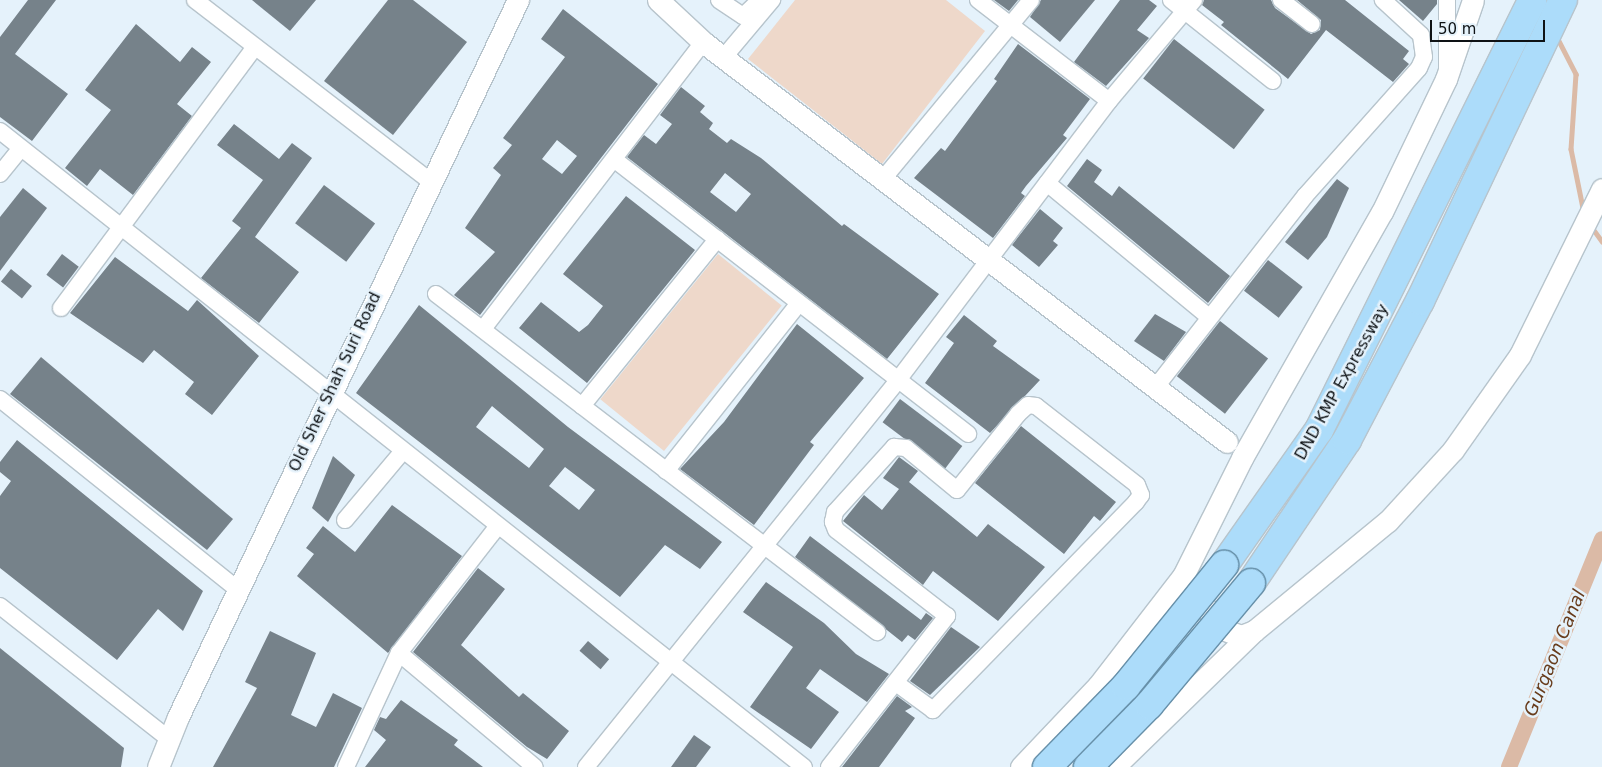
<!DOCTYPE html>
<style>
body{margin:0}
#map{position:relative;width:1602px;height:767px;overflow:hidden;background:#e5f2fb;font-family:"DejaVu Sans",sans-serif}
div>[style]{position:absolute}
.green>*{inset:0;background:#eed8ca;transform-origin:0 0}
.stream>*{height:4.5px;margin:-2.25px;padding:0 2.25px;transform-origin:2.25px;border-radius:2.25px;background:#dbbaa6}
.canal>*{height:16px;margin:-8px;padding:0 8px;transform-origin:8px;border-radius:8px;background:#dbbaa6}
.building>*{inset:0;background:#76828a;transform-origin:0 0}
.roads{filter:drop-shadow(1px 0 #b7c4cc) drop-shadow(-1px 0 #b7c4cc) drop-shadow(0 1px #b7c4cc) drop-shadow(0 -1px #b7c4cc)}
.minor>*{height:16px;margin:-8px;padding:0 8px;transform-origin:8px;border-radius:8px;background:#fff}
.tertiary>*{height:21px;margin:-10.5px;padding:0 10.5px;transform-origin:10.5px;border-radius:10.5px;background:#fff}
.trunk>*{height:28px;margin:-14px;padding:0 14px;transform-origin:14px;border-radius:14px;background:#acdcfa}
.bridges{filter:drop-shadow(1px 0 #6790a9) drop-shadow(-1px 0 #6790a9) drop-shadow(0 1px #6790a9) drop-shadow(0 -1px #6790a9)}
.trunk-bridge>*{height:28px;margin:-14px;padding:0 14px;transform-origin:14px;border-radius:14px;background:#acdcfa}
span{translate:-50% -50%;white-space:nowrap;text-align:center;line-height:1.15;-webkit-text-stroke:5px #e5f2fb;paint-order:stroke}
.street-label{font-size:16px;color:#0e1215}
.water-label{font-size:18px;color:#683c1c;font-style:italic}
.scale{position:absolute;left:1430px;top:20px;width:115px;height:22px;box-sizing:border-box;border:2px solid #0e1215;border-top:0;padding-left:6px;font-size:15px;line-height:18px;white-space:nowrap;color:#0e1215;-webkit-text-stroke:4px #e5f2fb;paint-order:stroke}
</style>
<div id="map">
<div class="green">
<div style="clip-path:polygon(795px 0,946px 0,985px 31px,882px 164px,748px 59px)"></div>
<div style="left:718px;top:254px;width:82px;height:187px;rotate:39deg"></div>
</div>
<div class="stream">
<div style="left:1557px;top:37px;width:42px;rotate:62.8deg"></div>
<div style="left:1576px;top:74px;width:75px;rotate:93.8deg"></div>
<div style="left:1571px;top:149px;width:60px;rotate:78.5deg"></div>
<div style="left:1591px;top:226px;width:19px;rotate:54deg"></div>
</div>
<div class="canal">
<div style="left:1509px;top:767px;width:246px;rotate:-67.8deg"></div>
</div>
<div class="building">
<div style="clip-path:polygon(28px 0,56px 0,15px 54px,68px 94px,32px 141px,0 117px,0 37px)"></div>
<div style="clip-path:polygon(252px 0,316px 0,290px 31px)"></div>
<div style="clip-path:polygon(388px 0,413px 0,467px 42px,393px 135px,324px 81px)"></div>
<div style="clip-path:polygon(994px 0,1018px 0,1009px 11px)"></div>
<div style="clip-path:polygon(1041px 0,1095px 0,1060px 42px,1030px 17px)"></div>
<div style="clip-path:polygon(1120px 0,1149px 0,1157px 6px,1137px 30px,1149px 38px,1106px 86px,1074px 62px)"></div>
<div style="clip-path:polygon(1204px 0,1271px 0,1275px 8px,1311px 34px,1320px 30px,1321px 20px,1297px 0,1345px 0,1409px 51px,1403px 59px,1409px 64px,1393px 82px,1326px 30px,1288px 79px,1221px 25px,1224px 22px,1202px 5px)"></div>
<div style="clip-path:polygon(1399px 0,1437px 0,1437px 4px,1423px 21px)"></div>
<div style="clip-path:polygon(evenodd,563px 9px,658px 84px,480px 315px,454px 295px,495px 252px,465px 228px,501px 175px,493px 168px,512px 145px,503px 138px,565px 57px,541px 39px,563px 9px,557px 140px,577px 156px,562px 174px,542px 159px,557px 140px)"></div>
<div style="clip-path:polygon(136px 24px,180px 62px,192px 47px,211px 62px,177px 104px,192px 116px,133px 195px,100px 169px,87px 186px,65px 168px,111px 110px,85px 90px)"></div>
<div style="left:1174px;top:39px;width:115px;height:50px;rotate:38deg"></div>
<div style="clip-path:polygon(1018px 44px,1090px 99px,1063px 135px,1067px 138px,1026px 186px,1021px 193px,1025px 196px,993px 238px,914px 178px,941px 148px,945px 151px,997px 81px,994px 79px)"></div>
<div style="clip-path:polygon(evenodd,681px 87px,705px 106px,700px 112px,713px 123px,709px 129px,727px 143px,731px 139px,761px 158px,842px 226px,844px 224px,939px 294px,887px 359px,627px 157px,644px 135px,656px 144px,672px 124px,660px 115px,681px 87px,725px 173px,751px 194px,736px 212px,710px 192px,725px 173px)"></div>
<div style="clip-path:polygon(234px 124px,279px 159px,292px 143px,312px 158px,255px 237px,299px 272px,259px 323px,201px 278px,241px 228px,232px 221px,263px 180px,217px 145px)"></div>
<div style="clip-path:polygon(1087px 159px,1102px 170px,1094px 182px,1112px 196px,1119px 186px,1230px 276px,1208px 303px,1067px 186px)"></div>
<div style="clip-path:polygon(1337px 179px,1349px 188px,1327px 237px,1308px 260px,1285px 242px)"></div>
<div style="left:324px;top:185px;width:64px;height:48px;rotate:37deg"></div>
<div style="clip-path:polygon(23px 188px,47px 208px,0 271px,0 217px)"></div>
<div style="clip-path:polygon(626px 196px,695px 250px,587px 383px,519px 328px,541px 302px,579px 332px,588px 325px,603px 306px,563px 274px)"></div>
<div style="clip-path:polygon(1040px 209px,1063px 228px,1053px 241px,1058px 245px,1039px 267px,1012px 245px)"></div>
<div style="left:62px;top:254px;width:21px;height:26px;rotate:37deg"></div>
<div style="clip-path:polygon(115px 257px,188px 311px,197px 300px,259px 356px,212px 415px,185px 394px,194px 382px,154px 350px,143px 363px,70px 313px)"></div>
<div style="left:1268px;top:260px;width:44px;height:39px;rotate:38deg"></div>
<div style="left:11px;top:269px;width:27px;height:16px;rotate:39deg"></div>
<div style="clip-path:polygon(evenodd,419px 305px,568px 427px,722px 542px,700px 569px,665px 545px,620px 597px,356px 393px,419px 305px,492px 406px,544px 449px,529px 468px,476px 427px,492px 406px,419px 305px,565px 467px,595px 490px,579px 510px,549px 486px,565px 467px)"></div>
<div style="clip-path:polygon(1155px 314px,1186px 332px,1164px 361px,1134px 341px)"></div>
<div style="clip-path:polygon(964px 315px,997px 341px,993px 346px,1040px 380px,990px 433px,925px 383px,954px 343px,946px 337px)"></div>
<div style="left:1220px;top:321px;width:61px;height:70px;rotate:38deg"></div>
<div style="clip-path:polygon(797px 324px,864px 378px,810px 442px,814px 445px,754px 525px,680px 469px,724px 422px)"></div>
<div style="clip-path:polygon(41px 357px,233px 519px,207px 550px,10px 394px)"></div>
<div style="left:900px;top:399px;width:78px;height:29px;rotate:37deg"></div>
<div style="clip-path:polygon(1021px 426px,1116px 502px,1100px 521px,1094px 516px,1064px 554px,975px 483px)"></div>
<div style="clip-path:polygon(17px 440px,203px 591px,183px 631px,158px 609px,117px 660px,0 568px,0 496px,11px 481px,0 472px,0 462px)"></div>
<div style="clip-path:polygon(333px 456px,355px 475px,328px 522px,312px 508px)"></div>
<div style="clip-path:polygon(899px 457px,918px 471px,909px 482px,977px 537px,988px 524px,1045px 567px,998px 621px,933px 571px,923px 585px,843px 521px,864px 495px,882px 510px,899px 489px,883px 478px)"></div>
<div style="clip-path:polygon(392px 505px,462px 556px,388px 653px,297px 576px,314px 554px,306px 548px,323px 526px,355px 552px)"></div>
<div style="clip-path:polygon(810px 536px,921px 620px,926px 613px,933px 618px,915px 640px,908px 635px,902px 642px,795px 557px)"></div>
<div style="clip-path:polygon(478px 568px,505px 589px,461px 645px,519px 697px,523px 693px,569px 731px,547px 759px,527px 747px,413px 652px)"></div>
<div style="clip-path:polygon(766px 582px,824px 623px,856px 654px,889px 674px,867px 702px,820px 669px,806px 688px,839px 712px,811px 749px,750px 707px,793px 647px,743px 612px)"></div>
<div style="clip-path:polygon(951px 627px,980px 647px,930px 695px,910px 681px)"></div>
<div style="clip-path:polygon(270px 631px,316px 653px,291px 715px,316px 727px,333px 693px,362px 708px,334px 767px,213px 767px,257px 688px,245px 682px)"></div>
<div style="left:588px;top:641px;width:28px;height:13px;rotate:41deg"></div>
<div style="clip-path:polygon(0 648px,124px 748px,121px 767px,0 767px)"></div>
<div style="clip-path:polygon(897px 696px,912px 707px,905px 711px,915px 718px,879px 767px,842px 767px)"></div>
<div style="clip-path:polygon(401px 700px,458px 740px,454px 745px,483px 767px,365px 767px,386px 740px,374px 730px,380px 717px,386px 719px)"></div>
<div style="clip-path:polygon(694px 735px,711px 747px,696px 767px,671px 767px)"></div>
</div>
<div class="roads">
<div class="minor">
<div style="left:195px;top:0;width:297px;rotate:37.6deg"></div>
<div style="left:719px;top:0;width:29px;rotate:34deg"></div>
<div style="left:743px;top:16px;width:21px;rotate:-43deg"></div>
<div style="left:978px;top:0;width:165px;rotate:37.6deg"></div>
<div style="left:1171px;top:0;width:130px;rotate:38.5deg"></div>
<div style="left:1281px;top:0;width:39px;rotate:38deg"></div>
<div style="left:724px;top:57px;width:75px;rotate:-49.9deg"></div>
<div style="left:1447px;top:72px;width:72px;rotate:-90deg"></div>
<div style="left:0;top:131px;width:1025px;rotate:38.35deg"></div>
<div style="left:615px;top:160px;width:447px;rotate:37.8deg"></div>
<div style="left:0;top:174px;width:33px;rotate:-51deg"></div>
<div style="left:883px;top:179px;width:232px;rotate:-50.4deg"></div>
<div style="left:1047px;top:183px;width:210px;rotate:39.6deg"></div>
<div style="left:436px;top:294px;width:556px;rotate:37.47deg"></div>
<div style="left:61px;top:308px;width:325px;rotate:-53.4deg"></div>
<div style="left:483px;top:329px;width:362px;rotate:-52.5deg"></div>
<div style="left:1155px;top:388px;width:244px;rotate:-52deg"></div>
<div style="left:1305px;top:196px;width:171px;rotate:-48.3deg"></div>
<div style="left:1419px;top:68px;width:12px;rotate:-66deg"></div>
<div style="left:1424px;top:57px;width:22px;rotate:-98deg"></div>
<div style="left:1421px;top:35px;width:52px;rotate:-137.4deg"></div>
<div style="left:0;top:399px;width:305px;rotate:38.7deg"></div>
<div style="left:582px;top:406px;width:215px;rotate:-51deg"></div>
<div style="left:666px;top:471px;width:214px;rotate:-51.6deg"></div>
<div style="left:345px;top:520px;width:90px;rotate:-50deg"></div>
<div style="left:0;top:606px;width:215px;rotate:38.2deg"></div>
<div style="left:399px;top:653px;width:177px;rotate:40deg"></div>
<div style="left:346px;top:767px;width:126px;rotate:-65.1deg"></div>
<div style="left:399px;top:653px;width:161px;rotate:-52.1deg"></div>
<div style="left:586px;top:767px;width:497px;rotate:-51.1deg"></div>
<div style="left:898px;top:380px;width:350px;rotate:-52.9deg"></div>
<div style="left:1109px;top:101px;width:132px;rotate:-49.9deg"></div>
<div style="left:829px;top:767px;width:192px;rotate:-52deg"></div>
<div style="left:947px;top:616px;width:140px;rotate:-142.2deg"></div>
<div style="left:836px;top:530px;width:9px;rotate:-111deg"></div>
<div style="left:833px;top:522px;width:10px;rotate:-79deg"></div>
<div style="left:835px;top:512px;width:88px;rotate:-47.8deg"></div>
<div style="left:894px;top:447px;width:12px;rotate:5deg"></div>
<div style="left:906px;top:448px;width:66px;rotate:39.5deg"></div>
<div style="left:957px;top:490px;width:97px;rotate:-51.2deg"></div>
<div style="left:1018px;top:414px;width:13px;rotate:-42deg"></div>
<div style="left:1028px;top:405px;width:8px;rotate:7deg"></div>
<div style="left:1036px;top:406px;width:128px;rotate:38deg"></div>
<div style="left:1137px;top:485px;width:11px;rotate:68deg"></div>
<div style="left:1141px;top:495px;width:9px;rotate:126deg"></div>
<div style="left:1136px;top:502px;width:291px;rotate:134.3deg"></div>
<div style="left:933px;top:710px;width:46px;rotate:-143.9deg"></div>
</div>
<div class="tertiary">
<div style="left:658px;top:0;width:62px;rotate:43deg"></div>
<div style="left:703px;top:42px;width:659px;rotate:37.36deg"></div>
<div style="left:1190px;top:587px;width:53px;rotate:52.7deg"></div>
<div style="left:1222px;top:629px;width:20px;rotate:20deg"></div>
<div style="left:1241px;top:636px;width:14px;rotate:-21deg"></div>
<div style="left:1254px;top:631px;width:173px;rotate:-39.4deg"></div>
<div style="left:1388px;top:521px;width:96px;rotate:-47.5deg"></div>
<div style="left:1453px;top:450px;width:116px;rotate:-54.8deg"></div>
<div style="left:1520px;top:355px;width:185px;rotate:-63.7deg"></div>
<div style="left:158px;top:767px;width:54px;rotate:-68.2deg"></div>
<div style="left:178px;top:717px;width:794px;rotate:-64.63deg"></div>
<div style="left:1021px;top:767px;width:112px;rotate:-46.5deg"></div>
<div style="left:1098px;top:686px;width:139px;rotate:-52.3deg"></div>
<div style="left:1183px;top:576px;width:132px;rotate:-63.4deg"></div>
<div style="left:1242px;top:458px;width:283px;rotate:-60.4deg"></div>
<div style="left:1382px;top:212px;width:148px;rotate:-64.3deg"></div>
<div style="left:1446px;top:79px;width:83px;rotate:-71.1deg"></div>
<div style="left:1114px;top:767px;width:195px;rotate:-44.2deg"></div>
</div>
<div class="trunk">
<div style="left:1224px;top:565px;width:165px;rotate:-54.9deg"></div>
<div style="left:1319px;top:430px;width:480px;rotate:-63.6deg"></div>
<div style="left:1251px;top:583px;width:172px;rotate:-56.1deg"></div>
<div style="left:1347px;top:440px;width:157px;rotate:-62.3deg"></div>
<div style="left:1420px;top:301px;width:333px;rotate:-64.6deg"></div>
</div>
</div>
<div class="bridges">
<div class="trunk-bridge">
<div style="left:1047px;top:767px;width:113px;rotate:-45.7deg"></div>
<div style="left:1126px;top:686px;width:156px;rotate:-51deg"></div>
<div style="left:1088px;top:767px;width:87px;rotate:-45.5deg"></div>
<div style="left:1149px;top:705px;width:159px;rotate:-50.1deg"></div>
</div>
</div>
<div class="street-label">
<span style="left:335px;top:382px;rotate:-65deg">Old Sher Shah Suri Road</span>
<span style="left:1342px;top:382px;rotate:-61deg">DND KMP Expressway</span>
</div>
<div class="water-label">
<span style="left:1555px;top:653px;rotate:-68deg">Gurgaon Canal</span>
</div>
<div class="scale">50 m</div>
</div>
